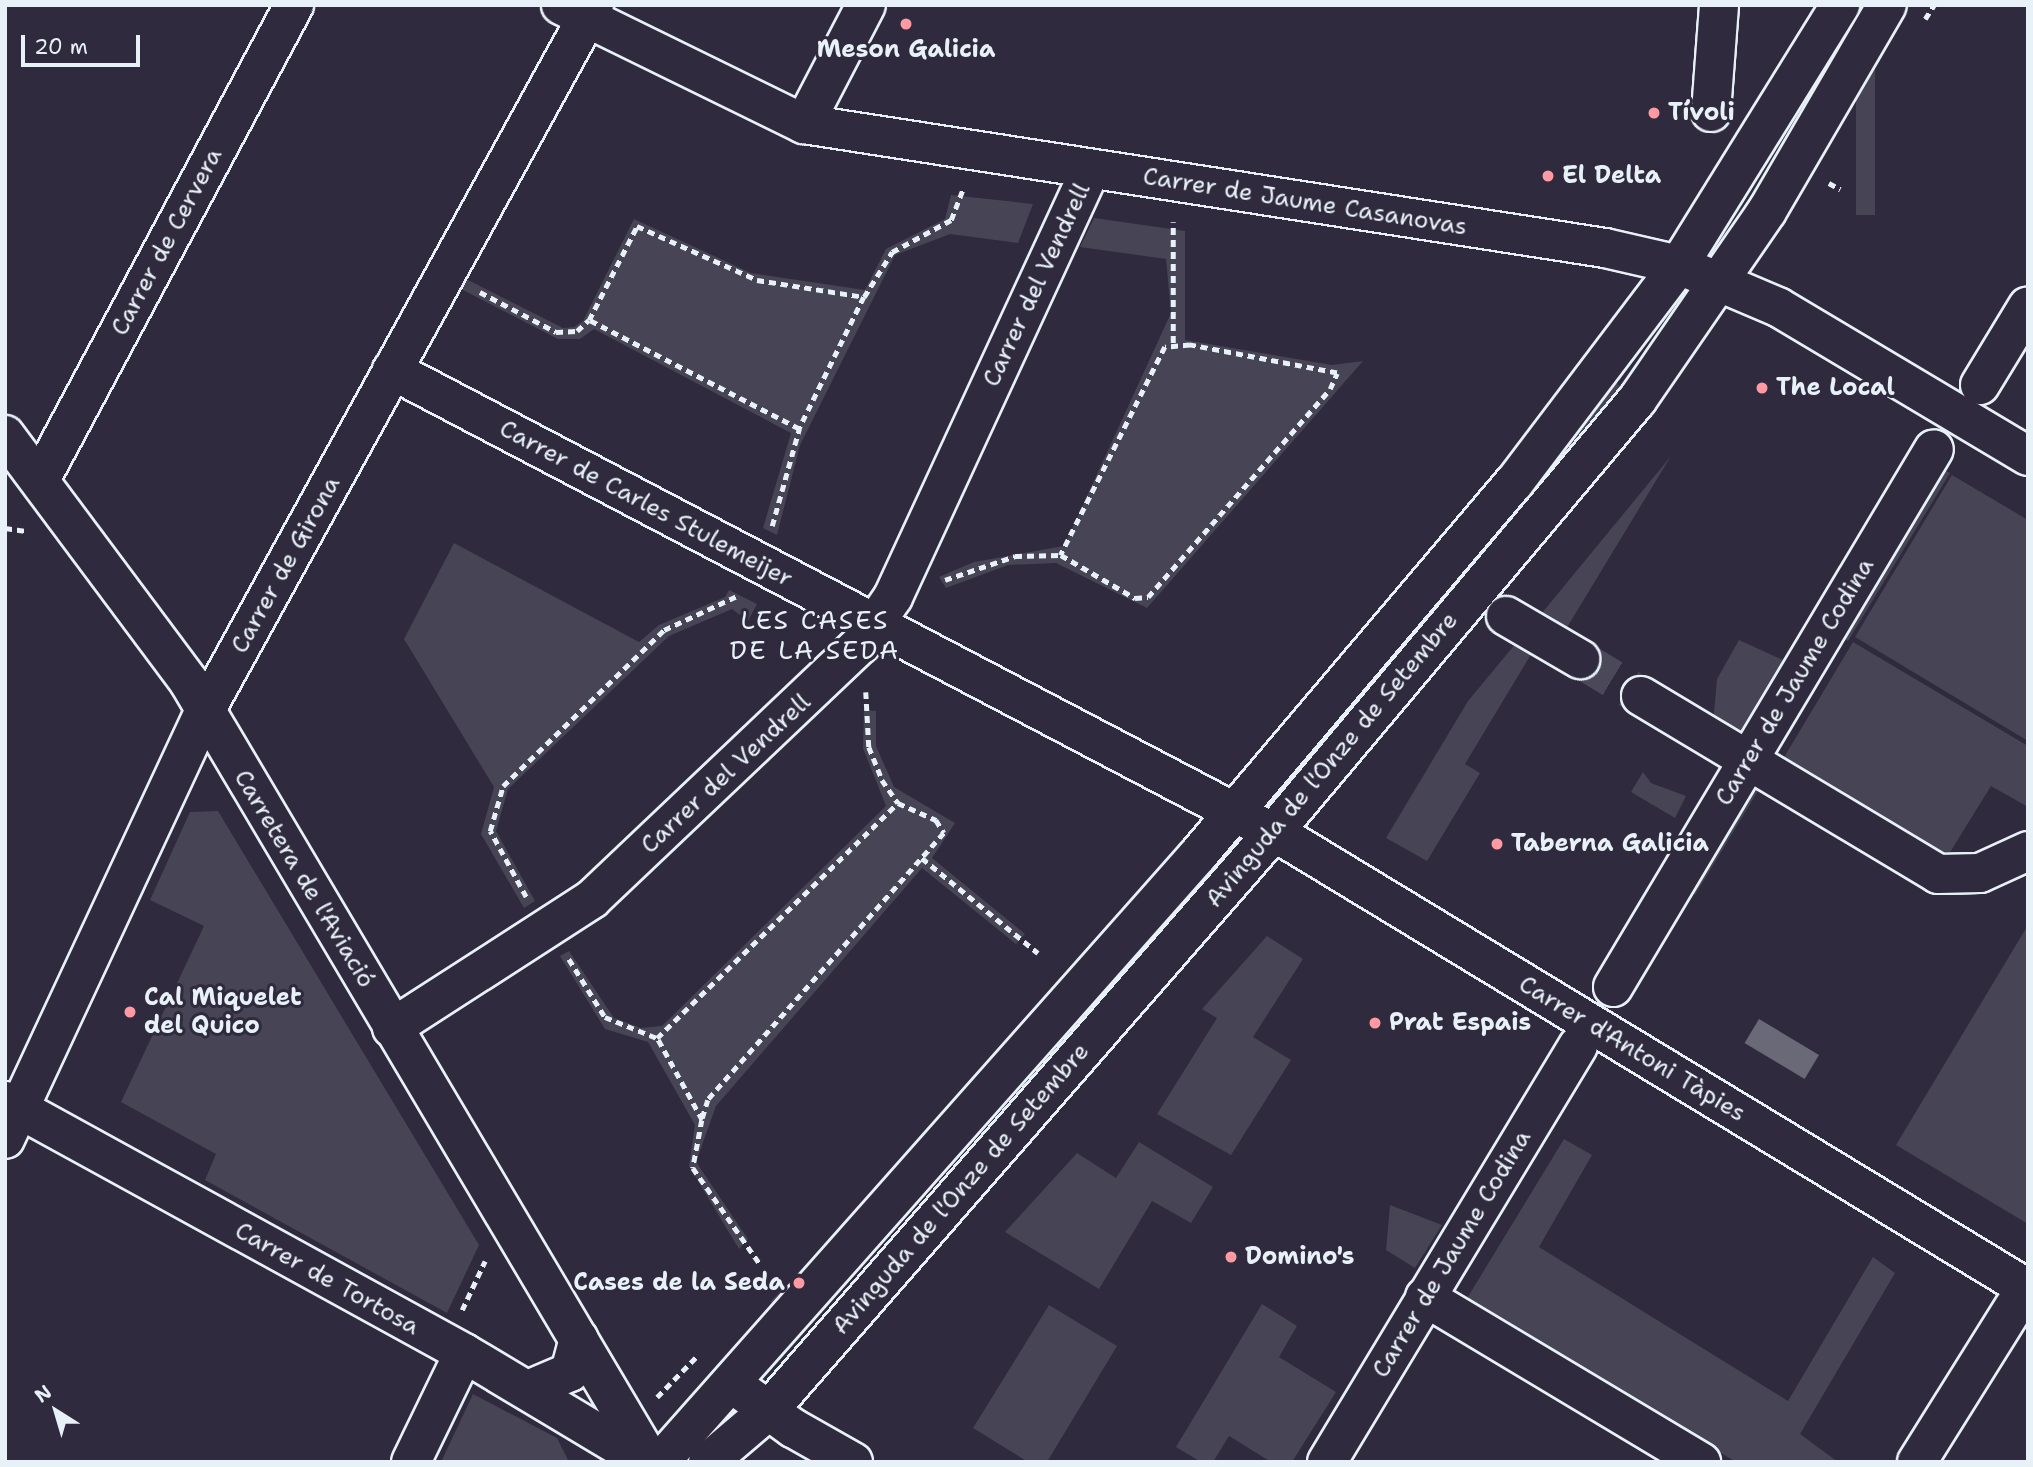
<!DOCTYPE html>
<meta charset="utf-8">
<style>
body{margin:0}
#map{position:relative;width:2033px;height:1467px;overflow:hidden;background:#2f2a3d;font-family:"Shantell Sans",sans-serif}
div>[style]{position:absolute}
.green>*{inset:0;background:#464455;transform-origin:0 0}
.water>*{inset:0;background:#696978;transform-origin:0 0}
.minor-tunnel>*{height:38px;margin-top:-19px;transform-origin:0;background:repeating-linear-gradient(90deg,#4b4859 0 38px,transparent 0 57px)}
.path>*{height:4.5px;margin-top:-2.25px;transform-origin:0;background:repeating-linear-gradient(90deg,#e8f1f8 0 7px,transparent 0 12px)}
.roads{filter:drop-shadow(2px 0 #e8f1f8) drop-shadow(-2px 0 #e8f1f8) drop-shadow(0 2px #e8f1f8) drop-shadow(0 -2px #e8f1f8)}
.minor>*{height:38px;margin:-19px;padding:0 19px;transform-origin:19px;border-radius:19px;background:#2f2a3d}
.major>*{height:38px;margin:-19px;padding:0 19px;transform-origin:19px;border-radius:19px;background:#2f2a3d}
.dots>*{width:19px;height:19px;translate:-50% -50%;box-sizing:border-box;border:4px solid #2f2a3d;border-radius:50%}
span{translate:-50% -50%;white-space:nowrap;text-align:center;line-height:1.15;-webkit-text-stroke:6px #2f2a3d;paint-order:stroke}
.poi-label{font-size:24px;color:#e8f1f8;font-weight:700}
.left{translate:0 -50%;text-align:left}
.right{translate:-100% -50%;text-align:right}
.street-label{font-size:24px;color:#e8f1f8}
.neighbourhood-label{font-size:26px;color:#e8f1f8;letter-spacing:2px}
.frame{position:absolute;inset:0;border:7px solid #e8f1f8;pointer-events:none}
.north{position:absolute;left:21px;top:1376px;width:70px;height:70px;-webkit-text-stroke:5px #2f2a3d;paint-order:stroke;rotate:323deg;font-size:19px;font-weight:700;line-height:28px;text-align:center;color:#e8f1f8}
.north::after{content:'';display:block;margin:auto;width:24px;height:32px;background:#e8f1f8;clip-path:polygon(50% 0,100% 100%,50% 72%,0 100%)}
.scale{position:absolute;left:21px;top:35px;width:119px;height:32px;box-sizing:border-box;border:4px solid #e8f1f8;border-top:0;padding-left:9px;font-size:21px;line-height:24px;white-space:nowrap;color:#e8f1f8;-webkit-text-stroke:5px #2f2a3d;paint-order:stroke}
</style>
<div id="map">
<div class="green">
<div style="left:1856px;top:5px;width:19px;height:210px"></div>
<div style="clip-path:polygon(951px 195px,1033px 204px,1018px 243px,950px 234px,895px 255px,800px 445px,777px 535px,763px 528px,791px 433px,594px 329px,580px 339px,558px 339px,461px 289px,466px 279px,563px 328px,574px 327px,583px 321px,634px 219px,751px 273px,865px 290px,886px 249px,945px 219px)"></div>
<div style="clip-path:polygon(1094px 218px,1185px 231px,1185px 340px,1332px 365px,1363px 361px,1147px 608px,1056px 563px,1008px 565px,946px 588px,939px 577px,974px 562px,1064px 546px,1171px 313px,1166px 259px,1080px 247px)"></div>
<div style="left:1614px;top:381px;width:16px;height:460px;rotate:40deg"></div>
<div style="clip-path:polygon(1671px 456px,1563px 634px,1537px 619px)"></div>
<div style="clip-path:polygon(1940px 468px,1950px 473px,1848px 641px,1840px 636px)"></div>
<div style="clip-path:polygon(1952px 475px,2028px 520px,2028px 741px,1855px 637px)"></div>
<div style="clip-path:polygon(454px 543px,639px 642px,659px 625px,725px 597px,729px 590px,757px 604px,748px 621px,732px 609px,669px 636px,508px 789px,496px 831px,535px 901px,524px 908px,481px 834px,494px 787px,404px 639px)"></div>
<div style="clip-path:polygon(1739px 640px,1785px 661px,1738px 739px,1713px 724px,1717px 679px)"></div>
<div style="clip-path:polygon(1517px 642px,1533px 651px,1465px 764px,1480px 773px,1427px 861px,1386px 838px,1468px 701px)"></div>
<div style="clip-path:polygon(1853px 642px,2028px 746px,2028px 807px,1991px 786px,1944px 862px,1780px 764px)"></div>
<div style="clip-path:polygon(864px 710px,876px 711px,876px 746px,894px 787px,955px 823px,932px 858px,1025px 934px,1016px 944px,922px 868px,716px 1106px,696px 1162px,748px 1239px,739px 1249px,689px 1166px,695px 1125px,648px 1042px,605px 1029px,560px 956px,569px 951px,614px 1018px,641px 1028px,662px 1026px,886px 806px,863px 748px)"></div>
<div style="clip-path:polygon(1643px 772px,1651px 783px,1686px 796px,1675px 818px,1631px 792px)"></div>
<div style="clip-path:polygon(1755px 777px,1764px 781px,1695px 895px,1688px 891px)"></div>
<div style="clip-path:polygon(218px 811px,479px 1245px,447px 1313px,205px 1180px,216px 1154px,121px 1102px,204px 926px,150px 900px,190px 812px)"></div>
<div style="left:1196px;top:876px;width:16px;height:602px;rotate:45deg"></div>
<div style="clip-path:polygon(2028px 925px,2028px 1224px,1896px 1145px)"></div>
<div style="clip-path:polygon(1267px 936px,1303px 959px,1253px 1037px,1291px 1060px,1231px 1155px,1157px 1114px,1217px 1018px,1202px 1009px)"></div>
<div style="clip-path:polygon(1564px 1139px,1592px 1155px,1539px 1247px,1788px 1401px,1873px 1257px,1895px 1273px,1800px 1434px,1838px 1462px,1736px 1462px,1466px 1300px)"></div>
<div style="clip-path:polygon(1139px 1142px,1213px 1187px,1191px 1223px,1152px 1201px,1099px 1289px,1005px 1232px,1077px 1153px,1116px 1178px)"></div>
<div style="clip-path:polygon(1390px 1205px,1442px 1225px,1415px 1268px,1386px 1250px)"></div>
<div style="clip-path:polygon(1262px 1304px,1297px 1326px,1279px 1357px,1336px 1392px,1292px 1462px,1271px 1462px,1229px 1436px,1213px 1462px,1201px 1462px,1176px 1447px)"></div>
<div style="clip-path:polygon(1049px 1305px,1117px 1346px,1047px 1462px,1028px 1462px,973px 1428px)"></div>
<div style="clip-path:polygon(473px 1394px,557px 1438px,569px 1462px,441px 1462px)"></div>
</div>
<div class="water">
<div style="left:1759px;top:1019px;width:70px;height:28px;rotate:31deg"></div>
</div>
<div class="minor-tunnel">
<div style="left:1580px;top:659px;width:71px;rotate:31.2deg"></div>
</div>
<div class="path">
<div style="left:1925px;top:19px;width:17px;rotate:-57deg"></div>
<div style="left:1829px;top:183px;width:13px;rotate:29deg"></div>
<div style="left:480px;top:292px;width:86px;rotate:27.8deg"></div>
<div style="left:556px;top:332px;width:21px;rotate:-3deg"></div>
<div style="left:577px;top:331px;width:16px;rotate:-43deg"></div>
<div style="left:589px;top:320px;width:106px;rotate:-62.9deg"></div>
<div style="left:637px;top:226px;width:132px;rotate:24.2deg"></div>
<div style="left:757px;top:280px;width:108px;rotate:9deg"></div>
<div style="left:864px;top:297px;width:147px;rotate:116.2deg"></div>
<div style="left:799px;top:429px;width:237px;rotate:-152.6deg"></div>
<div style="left:864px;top:297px;width:53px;rotate:-58.1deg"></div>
<div style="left:892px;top:252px;width:67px;rotate:-28.5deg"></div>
<div style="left:951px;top:220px;width:33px;rotate:-69deg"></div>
<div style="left:1173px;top:343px;width:121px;rotate:-90deg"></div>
<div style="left:772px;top:526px;width:101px;rotate:-74.4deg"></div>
<div style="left:5px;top:528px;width:21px;rotate:8deg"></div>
<div style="left:945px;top:580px;width:74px;rotate:-18.9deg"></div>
<div style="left:1015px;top:556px;width:46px;rotate:-1.2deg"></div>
<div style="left:1061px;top:555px;width:86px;rotate:30.2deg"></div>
<div style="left:1135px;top:598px;width:13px;rotate:-4deg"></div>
<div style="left:1148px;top:597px;width:276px;rotate:-48.8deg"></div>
<div style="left:1330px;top:389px;width:17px;rotate:-66deg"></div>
<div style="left:1337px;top:373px;width:150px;rotate:-169.2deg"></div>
<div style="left:1190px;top:345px;width:25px;rotate:175deg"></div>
<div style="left:1165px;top:347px;width:233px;rotate:116.6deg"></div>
<div style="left:866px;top:692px;width:55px;rotate:86.9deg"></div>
<div style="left:869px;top:747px;width:35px;rotate:68deg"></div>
<div style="left:882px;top:780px;width:28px;rotate:55deg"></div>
<div style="left:898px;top:803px;width:42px;rotate:24.1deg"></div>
<div style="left:936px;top:820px;width:15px;rotate:58deg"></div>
<div style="left:944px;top:833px;width:356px;rotate:131.5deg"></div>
<div style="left:708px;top:1100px;width:21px;rotate:107deg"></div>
<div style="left:702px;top:1120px;width:94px;rotate:-118.8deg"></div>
<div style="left:657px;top:1038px;width:337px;rotate:-44.3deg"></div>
<div style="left:922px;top:858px;width:150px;rotate:39.3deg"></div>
<div style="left:526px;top:897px;width:75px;rotate:-118.6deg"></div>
<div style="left:490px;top:831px;width:47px;rotate:-73.9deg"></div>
<div style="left:503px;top:786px;width:224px;rotate:-44.1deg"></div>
<div style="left:664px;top:630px;width:81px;rotate:-25deg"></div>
<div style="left:569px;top:959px;width:68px;rotate:58.2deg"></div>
<div style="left:605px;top:1017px;width:56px;rotate:22deg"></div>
<div style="left:702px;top:1120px;width:49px;rotate:100.6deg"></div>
<div style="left:693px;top:1168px;width:117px;rotate:55.1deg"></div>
<div style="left:462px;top:1310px;width:54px;rotate:-64.9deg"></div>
<div style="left:657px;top:1397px;width:57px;rotate:-45.7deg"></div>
</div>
<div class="roads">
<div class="minor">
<div style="left:561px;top:5px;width:271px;rotate:26.1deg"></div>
<div style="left:804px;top:124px;width:811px;rotate:8.8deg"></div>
<div style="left:1605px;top:248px;width:76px;rotate:12.9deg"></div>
<div style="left:1679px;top:265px;width:108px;rotate:23deg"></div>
<div style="left:1778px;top:307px;width:291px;rotate:30.8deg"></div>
<div style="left:1711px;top:112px;width:107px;rotate:-85.7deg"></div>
<div style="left:804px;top:124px;width:134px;rotate:-62.5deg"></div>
<div style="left:392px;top:370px;width:1018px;rotate:27.7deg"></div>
<div style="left:1293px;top:843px;width:860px;rotate:31.25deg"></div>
<div style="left:1980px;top:385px;width:92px;rotate:-58.7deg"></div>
<div style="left:5px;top:435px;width:308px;rotate:53.3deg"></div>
<div style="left:189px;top:682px;width:907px;rotate:59.36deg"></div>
<div style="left:40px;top:480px;width:539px;rotate:-61.86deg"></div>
<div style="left:1506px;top:616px;width:86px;rotate:30.2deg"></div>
<div style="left:1641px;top:696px;width:346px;rotate:30.9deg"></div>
<div style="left:1938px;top:874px;width:42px;rotate:-1.4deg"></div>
<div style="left:1980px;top:873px;width:53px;rotate:-24.6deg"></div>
<div style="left:1613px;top:987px;width:626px;rotate:-59.18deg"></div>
<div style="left:392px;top:1028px;width:238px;rotate:-32.8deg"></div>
<div style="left:592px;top:899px;width:371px;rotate:-43.5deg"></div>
<div style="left:861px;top:644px;width:57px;rotate:-55.8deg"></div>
<div style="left:893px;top:597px;width:470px;rotate:-65.2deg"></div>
<div style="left:5px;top:1101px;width:524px;rotate:28.77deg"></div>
<div style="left:464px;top:1353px;width:212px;rotate:30.9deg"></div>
<div style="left:5px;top:1139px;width:472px;rotate:-65deg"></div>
<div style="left:205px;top:711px;width:806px;rotate:-61.15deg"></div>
<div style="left:1425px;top:1297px;width:322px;rotate:30.9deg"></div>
<div style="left:731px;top:1383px;width:77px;rotate:36deg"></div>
<div style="left:793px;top:1428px;width:69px;rotate:29.5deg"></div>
<div style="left:528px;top:1390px;width:46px;rotate:-23.2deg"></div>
<div style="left:570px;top:1372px;width:34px;rotate:-75deg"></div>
<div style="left:411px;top:1462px;width:121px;rotate:-64.1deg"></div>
<div style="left:1327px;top:1462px;width:486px;rotate:-58.9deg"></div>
<div style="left:1917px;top:1462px;width:183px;rotate:-58deg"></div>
</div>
<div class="major">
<div style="left:660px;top:1462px;width:811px;rotate:-48.45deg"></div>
<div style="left:1198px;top:855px;width:488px;rotate:-49.7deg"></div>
<div style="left:1514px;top:483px;width:273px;rotate:-52.9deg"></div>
<div style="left:1679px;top:265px;width:306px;rotate:-58.2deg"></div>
<div style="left:708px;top:1462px;width:79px;rotate:-40.4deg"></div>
<div style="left:768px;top:1411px;width:768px;rotate:-48.86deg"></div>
<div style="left:1273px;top:833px;width:566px;rotate:-49.95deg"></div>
<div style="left:1637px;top:400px;width:229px;rotate:-55.5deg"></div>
<div style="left:1767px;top:211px;width:238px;rotate:-59.8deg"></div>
</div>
</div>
<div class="dots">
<div style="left:906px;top:24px;background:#ff9aa2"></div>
<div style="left:1654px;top:113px;background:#ff9aa2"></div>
<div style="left:1548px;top:176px;background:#ff9aa2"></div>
<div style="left:1762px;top:388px;background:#ff9aa2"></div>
<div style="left:1497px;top:844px;background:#ff9aa2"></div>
<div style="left:130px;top:1012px;background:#ff9aa2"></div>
<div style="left:1375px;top:1023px;background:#ff9aa2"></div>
<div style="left:1231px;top:1257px;background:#ff9aa2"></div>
<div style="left:799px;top:1283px;background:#ff9aa2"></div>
</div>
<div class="poi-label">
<span style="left:906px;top:50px">Meson Galicia</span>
<span class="left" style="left:1668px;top:113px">Tívoli</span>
<span class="left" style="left:1562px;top:176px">El Delta</span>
<span class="left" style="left:1776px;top:388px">The Local</span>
<span class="left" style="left:1511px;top:844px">Taberna Galicia</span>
<span class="left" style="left:144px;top:1012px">Cal Miquelet<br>del Quico</span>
<span class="left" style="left:1389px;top:1023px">Prat Espais</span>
<span class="left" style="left:1245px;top:1257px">Domino's</span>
<span class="right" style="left:785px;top:1283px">Cases de la Seda</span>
</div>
<div class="street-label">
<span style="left:1305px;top:202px;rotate:9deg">Carrer de Jaume Casanovas</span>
<span style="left:167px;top:242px;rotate:-62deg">Carrer de Cervera</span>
<span style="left:1037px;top:285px;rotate:-65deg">Carrer del Vendrell</span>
<span style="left:646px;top:504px;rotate:28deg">Carrer de Carles Stulemeijer</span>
<span style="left:286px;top:565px;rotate:-61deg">Carrer de Girona</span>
<span style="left:1795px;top:682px;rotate:-59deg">Carrer de Jaume Codina</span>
<span style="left:1332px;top:760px;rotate:-50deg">Avinguda de l'Onze de Setembre</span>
<span style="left:726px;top:774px;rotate:-43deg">Carrer del Vendrell</span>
<span style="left:304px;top:879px;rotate:59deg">Carretera de l'Aviació</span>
<span style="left:1632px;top:1049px;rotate:31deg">Carrer d'Antoni Tàpies</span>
<span style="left:961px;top:1189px;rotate:-49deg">Avinguda de l'Onze de Setembre</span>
<span style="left:1452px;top:1254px;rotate:-59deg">Carrer de Jaume Codina</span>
<span style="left:327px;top:1279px;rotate:29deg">Carrer de Tortosa</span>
</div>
<div class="neighbourhood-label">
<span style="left:815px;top:635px">LES CASES<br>DE LA SEDA</span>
</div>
<div class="frame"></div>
<div class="north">N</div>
<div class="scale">20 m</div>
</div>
